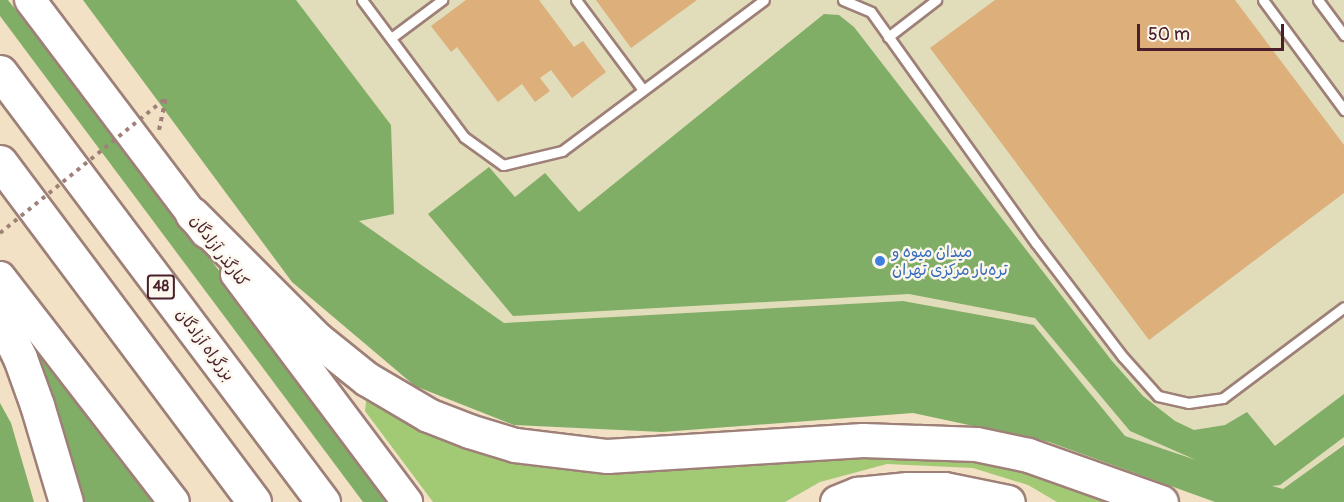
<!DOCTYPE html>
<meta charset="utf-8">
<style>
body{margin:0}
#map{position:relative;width:1344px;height:502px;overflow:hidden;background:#f3e1c5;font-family:Pangolin,"Playpen Sans Arabic",sans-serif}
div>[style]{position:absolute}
.built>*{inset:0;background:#e1dcba}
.green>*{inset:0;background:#a2ca75}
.forest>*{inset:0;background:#81ae66}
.building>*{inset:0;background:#dcaf7b}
.path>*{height:4px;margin-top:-2px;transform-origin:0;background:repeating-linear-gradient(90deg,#9e8078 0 4.5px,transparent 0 9px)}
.roads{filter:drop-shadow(2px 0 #9e8078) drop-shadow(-2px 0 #9e8078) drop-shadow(0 2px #9e8078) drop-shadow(0 -2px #9e8078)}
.lane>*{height:9px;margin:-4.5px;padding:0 4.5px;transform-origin:4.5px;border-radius:4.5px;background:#fff}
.primary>*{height:30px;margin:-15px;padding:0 15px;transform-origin:15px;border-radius:15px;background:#fff}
.highway>*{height:33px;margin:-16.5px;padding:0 16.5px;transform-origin:16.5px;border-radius:16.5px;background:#fff}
.path-bridge>*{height:4px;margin-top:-2px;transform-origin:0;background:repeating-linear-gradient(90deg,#9e8078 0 4.5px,transparent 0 9px)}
.dots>*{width:16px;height:16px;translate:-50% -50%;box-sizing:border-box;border:3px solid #fbf7ec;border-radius:50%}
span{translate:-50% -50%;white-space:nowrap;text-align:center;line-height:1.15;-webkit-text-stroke:5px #fbf7ec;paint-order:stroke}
.shield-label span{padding:2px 4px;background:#fbf7ec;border:2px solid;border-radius:4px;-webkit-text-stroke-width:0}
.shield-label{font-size:15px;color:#4a1f2b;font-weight:700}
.street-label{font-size:16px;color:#4a1f2b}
.shop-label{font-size:16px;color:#366cbe}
.left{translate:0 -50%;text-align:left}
.scale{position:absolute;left:1137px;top:24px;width:147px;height:27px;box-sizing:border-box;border:3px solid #4a1f2b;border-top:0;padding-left:8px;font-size:18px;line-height:21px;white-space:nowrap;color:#4a1f2b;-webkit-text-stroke:4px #fbf7ec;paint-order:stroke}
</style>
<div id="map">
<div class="built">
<div style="clip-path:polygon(218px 0,1344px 0,1344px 443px,1283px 490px,1257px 489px,1125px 436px,1034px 325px,903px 301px,504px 323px,358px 220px)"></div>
</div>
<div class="green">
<div style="clip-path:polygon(366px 401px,474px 451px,593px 469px,895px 448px,977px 457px,1122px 502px,1057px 502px,1028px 485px,973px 468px,887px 464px,820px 482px,785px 502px,433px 502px,365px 411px)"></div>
</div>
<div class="forest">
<div style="clip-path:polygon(0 0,8px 0,197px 241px,391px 502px,363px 502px,0 16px)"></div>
<div style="clip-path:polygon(83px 0,296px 0,391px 125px,394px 214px,359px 221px,504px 323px,903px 301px,1034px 325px,1125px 436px,1196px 460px,1130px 431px,1035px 318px,909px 294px,513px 316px,428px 214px,489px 167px,515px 197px,545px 173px,579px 212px,824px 14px,839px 15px,854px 27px,1112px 361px,1143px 396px,1175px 421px,1194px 430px,1225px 425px,1247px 412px,1275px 446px,1344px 394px,1344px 437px,1280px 485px,1272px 486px,1283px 489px,1344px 445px,1344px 502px,1215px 502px,1049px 442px,913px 413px,662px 432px,514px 425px,415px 386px,292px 282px)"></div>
<div style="clip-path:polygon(33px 340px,154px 502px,75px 502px,55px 417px)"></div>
<div style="clip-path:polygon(0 403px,11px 423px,34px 502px,0 502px)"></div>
</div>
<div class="building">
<div style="clip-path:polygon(466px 0,539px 0,574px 47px,583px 41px,606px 72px,572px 98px,551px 70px,540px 78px,550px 91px,535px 102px,522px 84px,498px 102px,457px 47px,451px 52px,431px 26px)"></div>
<div style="clip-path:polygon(596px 0,697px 0,631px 48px)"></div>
<div style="clip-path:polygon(995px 0,1235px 0,1344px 145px,1344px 193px,1149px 340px,930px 48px)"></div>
</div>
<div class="path">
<div style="left:159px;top:130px;width:33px;rotate:-78deg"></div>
</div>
<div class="roads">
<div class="lane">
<div style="left:362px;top:0;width:171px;rotate:53.3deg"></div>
<div style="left:464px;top:137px;width:48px;rotate:35.7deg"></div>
<div style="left:503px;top:165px;width:61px;rotate:-13.3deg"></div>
<div style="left:562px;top:151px;width:252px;rotate:-36.8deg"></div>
<div style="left:576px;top:0;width:112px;rotate:53.3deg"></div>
<div style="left:843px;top:0;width:30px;rotate:23deg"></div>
<div style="left:871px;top:12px;width:284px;rotate:54.5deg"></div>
<div style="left:1036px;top:243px;width:143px;rotate:52.7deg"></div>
<div style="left:1123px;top:357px;width:52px;rotate:48.1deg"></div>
<div style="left:1158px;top:396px;width:31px;rotate:13deg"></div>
<div style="left:1188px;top:403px;width:35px;rotate:-8deg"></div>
<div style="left:1223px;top:398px;width:151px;rotate:-36.9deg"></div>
<div style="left:1263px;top:0;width:137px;rotate:53.6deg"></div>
<div style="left:1318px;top:0;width:44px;rotate:53.4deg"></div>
<div style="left:888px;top:37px;width:61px;rotate:-37.6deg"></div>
<div style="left:391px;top:38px;width:64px;rotate:-36.7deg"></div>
</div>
<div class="primary">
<div style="left:30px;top:0;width:292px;rotate:52.9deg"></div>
<div style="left:236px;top:274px;width:285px;rotate:53.1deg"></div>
<div style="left:0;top:277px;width:284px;rotate:52.3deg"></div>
</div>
<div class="highway">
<div style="left:0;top:72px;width:538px;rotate:53.09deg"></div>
<div style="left:0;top:162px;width:424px;rotate:53.2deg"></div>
<div style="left:192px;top:214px;width:177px;rotate:45deg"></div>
<div style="left:317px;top:339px;width:64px;rotate:38.7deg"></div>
<div style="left:367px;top:379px;width:71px;rotate:30.5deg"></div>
<div style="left:428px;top:415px;width:44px;rotate:21.3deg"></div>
<div style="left:469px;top:431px;width:48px;rotate:16.9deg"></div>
<div style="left:515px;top:445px;width:93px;rotate:6.8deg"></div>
<div style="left:607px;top:456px;width:256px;rotate:-3.6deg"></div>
<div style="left:863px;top:440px;width:113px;rotate:2deg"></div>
<div style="left:976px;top:444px;width:53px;rotate:11.9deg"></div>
<div style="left:1028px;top:455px;width:141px;rotate:19.5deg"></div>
<div style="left:0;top:317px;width:46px;rotate:64deg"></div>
<div style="left:20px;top:358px;width:50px;rotate:70.1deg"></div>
<div style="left:37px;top:405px;width:101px;rotate:73.4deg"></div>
<div style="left:837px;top:502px;width:22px;rotate:-22deg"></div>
<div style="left:857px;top:494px;width:51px;rotate:-5.6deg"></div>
<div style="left:908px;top:489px;width:36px"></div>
<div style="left:944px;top:489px;width:65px;rotate:11.5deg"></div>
</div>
</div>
<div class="path-bridge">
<div style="left:0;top:233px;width:214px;rotate:-39.1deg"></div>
</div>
<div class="dots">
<div style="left:880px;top:261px;background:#3f7fe0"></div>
</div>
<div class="shield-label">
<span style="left:161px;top:287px">48</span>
</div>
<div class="street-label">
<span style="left:219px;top:251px;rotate:53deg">کنارگذر آزادگان</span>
<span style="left:205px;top:345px;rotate:53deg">بزرگراه آزادگان</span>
</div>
<div class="shop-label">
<span class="left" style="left:892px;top:261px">میدان میوه و<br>تره‌بار مرکزی تهران</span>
</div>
<div class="scale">50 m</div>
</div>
